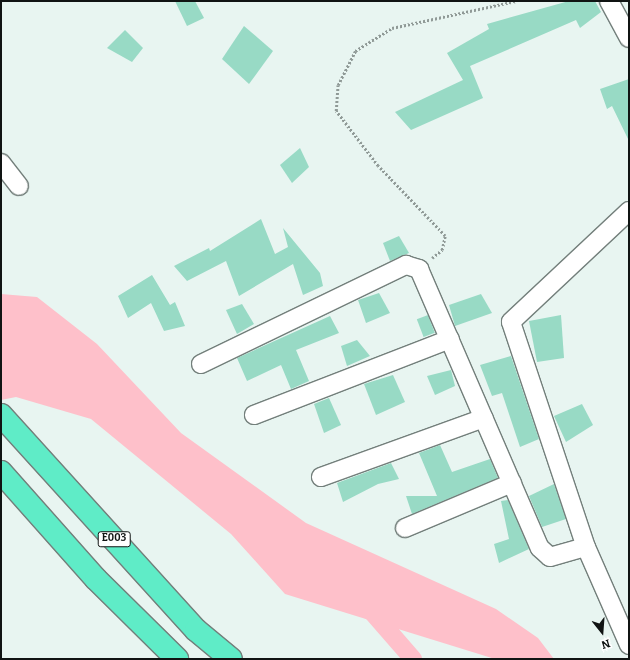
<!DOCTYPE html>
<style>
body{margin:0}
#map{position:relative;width:630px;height:660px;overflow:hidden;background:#e8f5f1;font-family:Bitter,serif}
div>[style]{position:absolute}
.water>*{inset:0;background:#fec0ca}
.canal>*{height:18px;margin:-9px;padding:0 9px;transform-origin:9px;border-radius:9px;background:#fec0ca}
.building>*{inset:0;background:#98dac5;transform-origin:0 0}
.path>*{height:2.5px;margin-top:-1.25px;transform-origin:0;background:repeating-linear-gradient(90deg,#909a97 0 2px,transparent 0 4px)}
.roads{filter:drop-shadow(1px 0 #737f7b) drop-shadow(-1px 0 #737f7b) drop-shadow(0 1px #737f7b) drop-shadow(0 -1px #737f7b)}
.minor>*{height:18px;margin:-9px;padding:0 9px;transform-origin:9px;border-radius:9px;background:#fff}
.highway>*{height:22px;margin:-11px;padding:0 11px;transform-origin:11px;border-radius:11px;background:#5fecc7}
span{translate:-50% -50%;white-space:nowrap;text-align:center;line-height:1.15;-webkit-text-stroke:3px #fff;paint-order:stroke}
.shield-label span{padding:1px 3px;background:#fff;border:1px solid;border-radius:3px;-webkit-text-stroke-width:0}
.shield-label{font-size:10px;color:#101413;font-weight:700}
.frame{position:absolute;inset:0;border:2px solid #101413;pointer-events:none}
.north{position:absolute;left:582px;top:612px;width:40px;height:40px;-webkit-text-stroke:3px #fff;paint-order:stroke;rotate:163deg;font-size:11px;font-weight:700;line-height:16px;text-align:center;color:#101413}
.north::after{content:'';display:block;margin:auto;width:14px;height:18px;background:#101413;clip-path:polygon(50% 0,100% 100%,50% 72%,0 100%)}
</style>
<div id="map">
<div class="water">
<div style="clip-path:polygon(1px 294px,37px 297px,97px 344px,181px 433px,306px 523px,496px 609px,538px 638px,554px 659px,495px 659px,285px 594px,231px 534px,91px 419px,16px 397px,1px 400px)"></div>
</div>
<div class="canal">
<div style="left:366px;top:605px;width:72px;rotate:49deg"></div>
</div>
<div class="building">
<div style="clip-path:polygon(175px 1px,195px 1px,204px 18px,187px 26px)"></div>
<div style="clip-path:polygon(569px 1px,595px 1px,601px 12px,580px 28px,576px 20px,470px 66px,483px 98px,411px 130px,395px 112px,463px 80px,447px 53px,489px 29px,487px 24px)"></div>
<div style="clip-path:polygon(244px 26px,273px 51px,249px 84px,222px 59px)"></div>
<div style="clip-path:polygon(125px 30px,143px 48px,132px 62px,107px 48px)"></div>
<div style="clip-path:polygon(629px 79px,629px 141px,612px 106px,607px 109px,600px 89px)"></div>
<div style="clip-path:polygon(300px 148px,309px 167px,292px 183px,280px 165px)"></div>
<div style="clip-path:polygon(261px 219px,275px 254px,288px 247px,283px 228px,320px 273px,323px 286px,303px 295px,293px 264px,239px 296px,226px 261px,187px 281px,174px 266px,209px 248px,210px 251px)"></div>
<div style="clip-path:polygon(399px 236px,409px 253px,390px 261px,383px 243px)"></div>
<div style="clip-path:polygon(152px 275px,170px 305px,175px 302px,185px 326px,164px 331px,151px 303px,128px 318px,118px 296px)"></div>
<div style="clip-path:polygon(379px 293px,390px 313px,366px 323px,358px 300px)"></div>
<div style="clip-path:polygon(481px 294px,492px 313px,455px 326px,449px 305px)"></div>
<div style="clip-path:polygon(242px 304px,254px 324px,237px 334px,226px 310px)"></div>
<div style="left:428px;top:315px;width:19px;height:12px;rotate:69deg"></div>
<div style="clip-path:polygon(561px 315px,564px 358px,537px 362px,529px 321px)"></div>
<div style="clip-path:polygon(330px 316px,339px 333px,296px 350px,309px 381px,291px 389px,281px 365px,247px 381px,237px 358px)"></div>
<div style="clip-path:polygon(357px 340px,370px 356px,347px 366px,341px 346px)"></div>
<div style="clip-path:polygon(511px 356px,539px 439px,520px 447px,502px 393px,492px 396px,480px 365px)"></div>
<div style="clip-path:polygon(451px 370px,455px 386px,435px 395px,427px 376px)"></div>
<div style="clip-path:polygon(393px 375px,405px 402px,376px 415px,364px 384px)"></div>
<div style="clip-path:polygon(329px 398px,341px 425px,324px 433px,314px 404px)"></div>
<div style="clip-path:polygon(582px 404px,593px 425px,566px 442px,554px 416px)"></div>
<div style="clip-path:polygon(440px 445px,452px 472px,490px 459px,498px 478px,412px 514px,406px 496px,437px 496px,419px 453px)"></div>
<div style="clip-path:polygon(391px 463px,399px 479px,378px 484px,343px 502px,337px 483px)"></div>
<div style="clip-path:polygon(554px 484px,566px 519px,542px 527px,529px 496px)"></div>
<div style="clip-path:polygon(508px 500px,529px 549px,499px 563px,494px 544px,509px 539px,501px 501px)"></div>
</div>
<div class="path">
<div style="left:432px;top:258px;width:13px;rotate:-39deg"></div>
<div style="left:442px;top:250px;width:14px;rotate:-78deg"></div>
<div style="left:445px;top:236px;width:97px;rotate:-133.7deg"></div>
<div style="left:378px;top:166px;width:69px;rotate:-127.4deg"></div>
<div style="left:336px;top:111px;width:26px;rotate:-86deg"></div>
<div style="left:338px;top:85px;width:38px;rotate:-63deg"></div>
<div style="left:355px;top:51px;width:44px;rotate:-31.9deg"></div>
<div style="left:392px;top:28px;width:127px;rotate:-12.3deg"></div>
</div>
<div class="roads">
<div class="minor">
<div style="left:609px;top:1px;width:42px;rotate:61.6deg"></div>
<div style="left:1px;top:163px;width:29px;rotate:52deg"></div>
<div style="left:629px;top:211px;width:162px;rotate:136.8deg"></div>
<div style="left:511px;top:322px;width:237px;rotate:71.6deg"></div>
<div style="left:586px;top:547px;width:107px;rotate:66.3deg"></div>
<div style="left:201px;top:364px;width:228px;rotate:-25.8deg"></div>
<div style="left:406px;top:265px;width:14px;rotate:17deg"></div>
<div style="left:419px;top:269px;width:304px;rotate:66.6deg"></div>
<div style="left:540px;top:548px;width:13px;rotate:42deg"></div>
<div style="left:550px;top:557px;width:37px;rotate:-16deg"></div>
<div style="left:254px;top:415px;width:210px;rotate:-21.2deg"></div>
<div style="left:321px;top:477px;width:173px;rotate:-19.9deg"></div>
<div style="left:405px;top:528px;width:116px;rotate:-22.8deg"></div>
</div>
<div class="highway">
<div style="left:1px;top:415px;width:290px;rotate:47.8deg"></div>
<div style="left:196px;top:630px;width:45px;rotate:39.6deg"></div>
<div style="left:1px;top:472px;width:143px;rotate:48.4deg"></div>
<div style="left:96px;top:579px;width:114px;rotate:44.6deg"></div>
</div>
</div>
<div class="shield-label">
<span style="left:114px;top:539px">E003</span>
</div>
<div class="frame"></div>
<div class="north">N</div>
</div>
